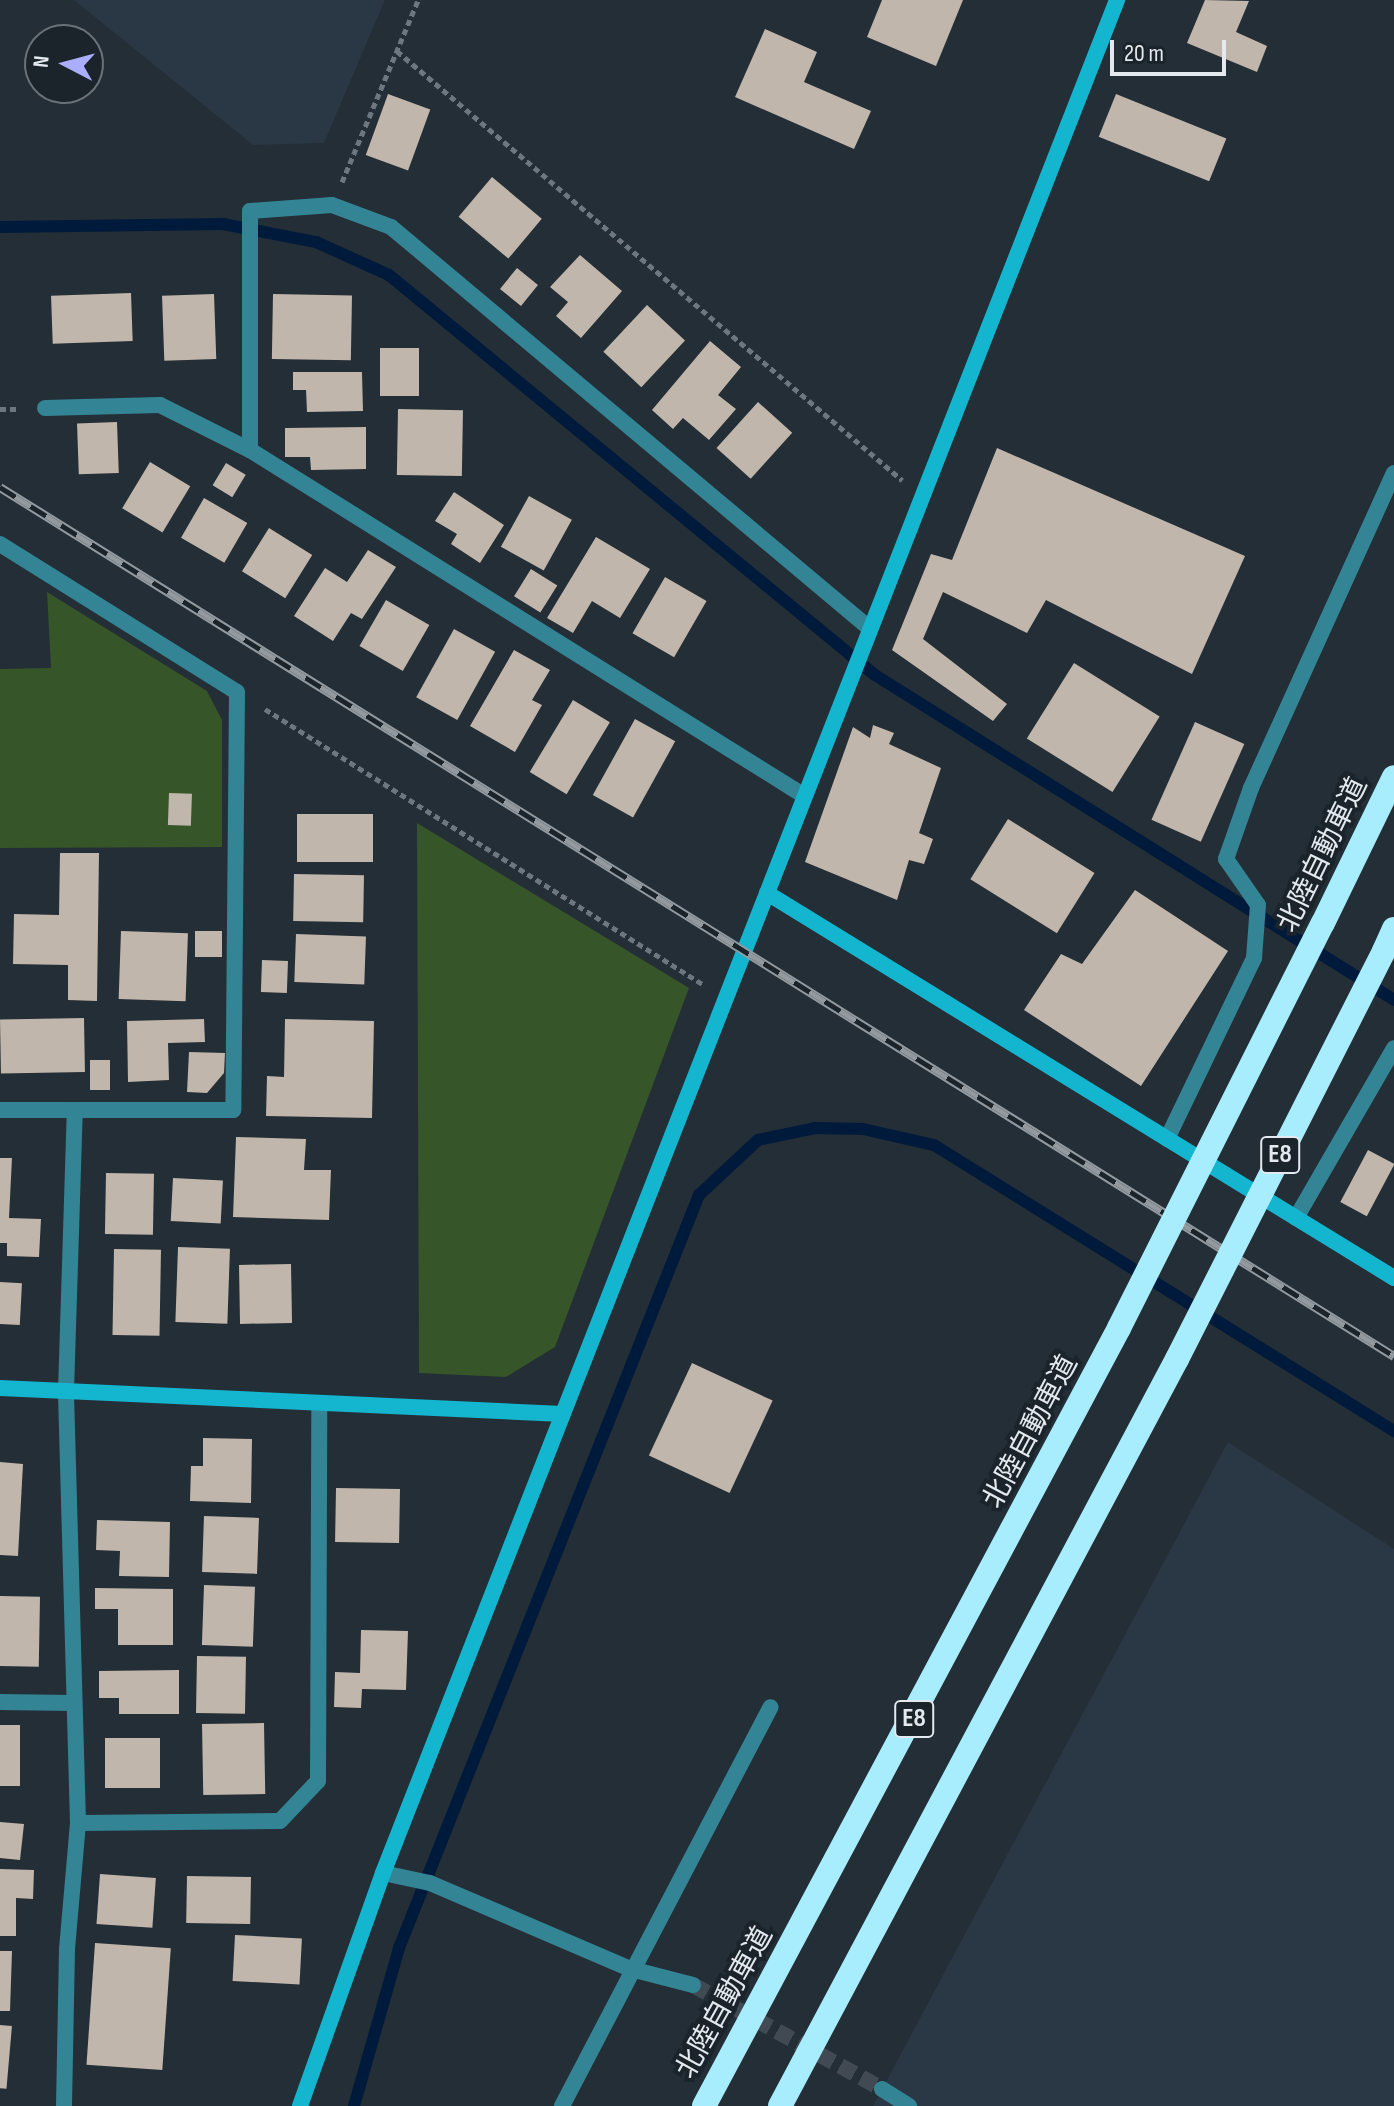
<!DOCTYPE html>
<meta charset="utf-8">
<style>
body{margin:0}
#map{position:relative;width:1394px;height:2106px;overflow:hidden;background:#242e36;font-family:"Sofia Sans Condensed","Noto Sans JP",sans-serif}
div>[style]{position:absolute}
.built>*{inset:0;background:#293844}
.green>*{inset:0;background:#365528}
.stream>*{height:12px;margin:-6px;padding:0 6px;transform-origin:6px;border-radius:6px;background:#001a3b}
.building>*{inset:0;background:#c1b6ab;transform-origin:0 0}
.street-tunnel>*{height:16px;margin-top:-8px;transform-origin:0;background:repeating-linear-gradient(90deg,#414a52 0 16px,transparent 0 24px)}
.path>*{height:5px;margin-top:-2.5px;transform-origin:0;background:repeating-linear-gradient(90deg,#6f777e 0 6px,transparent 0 10px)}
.street>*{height:16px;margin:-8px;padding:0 8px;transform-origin:8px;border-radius:8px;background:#338494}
.secondary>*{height:16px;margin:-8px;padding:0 8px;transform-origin:8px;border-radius:8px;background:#13b5cf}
.highway>*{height:24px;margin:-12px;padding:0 12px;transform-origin:12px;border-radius:12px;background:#a8edfd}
.rail>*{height:9px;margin-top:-4.5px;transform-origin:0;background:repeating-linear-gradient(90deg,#1b242b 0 18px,#929aa0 0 36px);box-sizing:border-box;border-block:2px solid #929aa0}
.highway-bridge>*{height:24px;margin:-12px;padding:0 12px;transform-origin:12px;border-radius:12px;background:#a8edfd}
span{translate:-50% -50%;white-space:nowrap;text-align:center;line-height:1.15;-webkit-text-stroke:8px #1b242b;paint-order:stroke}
.shield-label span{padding:2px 6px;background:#1b242b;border:2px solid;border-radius:6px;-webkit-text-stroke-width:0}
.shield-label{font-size:26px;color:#e3e9ef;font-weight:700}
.street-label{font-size:28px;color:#e3e9ef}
.north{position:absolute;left:24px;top:24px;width:80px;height:80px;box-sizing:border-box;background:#1b242b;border:2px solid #6b7379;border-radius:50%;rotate:276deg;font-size:22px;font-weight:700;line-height:32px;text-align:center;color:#e3e9ef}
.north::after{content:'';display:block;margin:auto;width:28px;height:36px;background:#abaffb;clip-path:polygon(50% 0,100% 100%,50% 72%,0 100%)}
.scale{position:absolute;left:1110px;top:40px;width:116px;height:36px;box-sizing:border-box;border:4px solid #e3e9ef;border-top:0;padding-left:10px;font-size:24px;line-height:28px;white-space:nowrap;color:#e3e9ef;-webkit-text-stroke:6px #1b242b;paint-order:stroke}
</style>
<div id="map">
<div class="built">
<div style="clip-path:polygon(74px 0,385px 0,324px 143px,253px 145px)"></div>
<div style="clip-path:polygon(1228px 1442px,1394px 1549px,1394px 2106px,873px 2106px)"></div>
</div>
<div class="green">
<div style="clip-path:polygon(47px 592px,207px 691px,222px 720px,222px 847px,0 848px,0 669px,51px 668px)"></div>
<div style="clip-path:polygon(417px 823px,689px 988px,555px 1347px,506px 1377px,419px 1373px)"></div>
</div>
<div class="stream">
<div style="left:0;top:227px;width:223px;rotate:-0.8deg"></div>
<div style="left:223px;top:224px;width:95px;rotate:11deg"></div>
<div style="left:316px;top:242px;width:80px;rotate:24.3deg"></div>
<div style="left:389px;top:275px;width:629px;rotate:39.46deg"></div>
<div style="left:875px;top:675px;width:612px;rotate:32.05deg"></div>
<div style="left:354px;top:2106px;width:164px;rotate:-74.1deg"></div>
<div style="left:399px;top:1948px;width:811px;rotate:-68.28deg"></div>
<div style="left:699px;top:1195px;width:81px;rotate:-43deg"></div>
<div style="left:758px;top:1140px;width:58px;rotate:-11.9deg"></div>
<div style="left:815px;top:1128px;width:48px;rotate:1.2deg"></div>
<div style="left:863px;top:1129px;width:73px;rotate:12.7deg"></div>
<div style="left:934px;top:1145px;width:542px;rotate:31.87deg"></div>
</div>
<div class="building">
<div style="clip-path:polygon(882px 0,963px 0,936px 66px,867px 37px)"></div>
<div style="clip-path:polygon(1205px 0,1249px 1px,1236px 32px,1267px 46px,1257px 72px,1187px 43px)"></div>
<div style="clip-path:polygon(765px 29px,817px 52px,804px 82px,871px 111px,854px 149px,735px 97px)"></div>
<div style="left:388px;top:94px;width:45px;height:65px;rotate:20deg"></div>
<div style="left:1116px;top:94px;width:119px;height:46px;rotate:22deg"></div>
<div style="left:492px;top:177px;width:65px;height:52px;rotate:40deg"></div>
<div style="clip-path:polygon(580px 255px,622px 291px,581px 338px,556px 316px,568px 302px,550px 287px)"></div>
<div style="left:517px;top:268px;width:27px;height:27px;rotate:39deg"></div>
<div style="left:131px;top:293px;width:48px;height:80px;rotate:88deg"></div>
<div style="left:214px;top:294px;width:65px;height:52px;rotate:88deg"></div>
<div style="left:273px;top:294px;width:79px;height:65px;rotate:1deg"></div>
<div style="left:647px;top:305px;width:52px;height:64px;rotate:43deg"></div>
<div style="clip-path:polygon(710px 341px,741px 367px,718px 395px,736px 409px,709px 440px,683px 418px,673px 429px,652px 410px)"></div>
<div style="left:380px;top:348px;width:39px;height:48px"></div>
<div style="clip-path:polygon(293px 372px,362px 372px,363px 411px,307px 412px,306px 390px,293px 390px)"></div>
<div style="left:758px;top:402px;width:46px;height:62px;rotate:42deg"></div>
<div style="left:398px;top:409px;width:65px;height:66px;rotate:1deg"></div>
<div style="left:117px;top:422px;width:51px;height:40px;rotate:88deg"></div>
<div style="clip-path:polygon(366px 427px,366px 469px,311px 470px,310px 457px,285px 457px,285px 428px)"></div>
<div style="clip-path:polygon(997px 448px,1245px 556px,1192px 674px,1046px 600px,1027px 633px,943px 592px,923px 639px,1007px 704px,993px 721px,892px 650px,931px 554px,952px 560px)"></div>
<div style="left:150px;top:462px;width:47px;height:54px;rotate:31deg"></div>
<div style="left:226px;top:463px;width:23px;height:26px;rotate:31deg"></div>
<div style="clip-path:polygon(454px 492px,504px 525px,480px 563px,451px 544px,457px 534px,435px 521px)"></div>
<div style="left:529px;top:496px;width:49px;height:58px;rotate:29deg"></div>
<div style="left:204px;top:498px;width:50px;height:46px;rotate:30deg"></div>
<div style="left:269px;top:528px;width:51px;height:51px;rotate:32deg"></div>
<div style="clip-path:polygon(596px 537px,650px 569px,620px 618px,592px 601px,573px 633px,547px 618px)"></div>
<div style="clip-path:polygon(368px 550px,396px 567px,362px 619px,351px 613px,333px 641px,294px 616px,325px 568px,347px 582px)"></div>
<div style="left:531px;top:569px;width:31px;height:32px;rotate:32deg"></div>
<div style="left:665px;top:577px;width:48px;height:65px;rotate:30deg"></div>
<div style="left:386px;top:600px;width:50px;height:53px;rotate:30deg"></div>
<div style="left:454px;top:629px;width:47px;height:78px;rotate:29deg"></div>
<div style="clip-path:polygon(514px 650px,550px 670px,532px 700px,542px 705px,515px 752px,470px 726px)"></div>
<div style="left:1074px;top:663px;width:101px;height:89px;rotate:32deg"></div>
<div style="left:573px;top:700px;width:43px;height:84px;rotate:31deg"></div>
<div style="left:635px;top:719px;width:46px;height:87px;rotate:29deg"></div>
<div style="left:1195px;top:722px;width:54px;height:107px;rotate:24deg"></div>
<div style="clip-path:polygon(873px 725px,894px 733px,889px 744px,941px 768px,919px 833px,933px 839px,924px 864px,909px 860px,897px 900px,805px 862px,853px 727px,870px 738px)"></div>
<div style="left:169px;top:793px;width:23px;height:32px;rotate:2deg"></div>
<div style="left:297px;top:814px;width:76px;height:48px"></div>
<div style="left:1008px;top:819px;width:102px;height:71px;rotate:32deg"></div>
<div style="clip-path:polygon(60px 853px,99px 853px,97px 1001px,68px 1000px,68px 965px,13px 964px,14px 914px,59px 915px)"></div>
<div style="left:294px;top:874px;width:70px;height:47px;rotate:1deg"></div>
<div style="clip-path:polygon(1135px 890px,1228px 951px,1141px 1086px,1024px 1010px,1061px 954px,1082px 964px)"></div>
<div style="left:121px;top:931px;width:67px;height:68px;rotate:2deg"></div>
<div style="left:195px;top:931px;width:27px;height:26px"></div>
<div style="left:296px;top:934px;width:70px;height:48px;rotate:2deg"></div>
<div style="left:262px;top:960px;width:26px;height:32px;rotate:2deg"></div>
<div style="left:84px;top:1018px;width:54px;height:84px;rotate:89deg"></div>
<div style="clip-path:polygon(204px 1019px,205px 1042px,168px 1043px,169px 1080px,128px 1082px,127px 1021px)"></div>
<div style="clip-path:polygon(285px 1019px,374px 1021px,372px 1118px,266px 1116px,267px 1076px,284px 1077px)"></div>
<div style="clip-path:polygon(189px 1052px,225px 1053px,224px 1073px,207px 1093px,187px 1092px)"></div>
<div style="left:110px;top:1060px;width:30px;height:20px;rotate:90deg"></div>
<div style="clip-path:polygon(236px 1137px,306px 1139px,304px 1170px,331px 1170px,329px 1220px,233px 1217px)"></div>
<div style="left:1368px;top:1150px;width:30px;height:59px;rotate:28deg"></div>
<div style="clip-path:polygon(0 1158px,12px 1158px,9px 1218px,41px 1219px,39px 1257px,7px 1256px,7px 1243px,0 1243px)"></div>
<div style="left:106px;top:1173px;width:48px;height:61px;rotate:1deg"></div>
<div style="left:173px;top:1178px;width:50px;height:43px;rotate:3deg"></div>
<div style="left:178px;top:1247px;width:52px;height:75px;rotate:2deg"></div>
<div style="left:114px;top:1249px;width:47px;height:86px;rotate:1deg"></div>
<div style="left:291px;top:1264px;width:59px;height:52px;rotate:89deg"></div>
<div style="left:0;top:1282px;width:22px;height:42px;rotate:3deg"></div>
<div style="left:692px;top:1363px;width:89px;height:102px;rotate:25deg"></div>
<div style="clip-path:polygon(203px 1438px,252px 1439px,251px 1503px,190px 1501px,191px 1466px,203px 1466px)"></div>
<div style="clip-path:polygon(0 1462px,23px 1464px,18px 1556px,0 1555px)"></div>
<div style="left:336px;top:1488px;width:64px;height:54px;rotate:1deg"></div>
<div style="left:204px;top:1516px;width:55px;height:56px;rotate:2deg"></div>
<div style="clip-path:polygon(97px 1520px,170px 1522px,169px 1577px,119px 1576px,120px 1551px,96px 1550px)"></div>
<div style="left:204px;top:1585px;width:51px;height:60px;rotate:2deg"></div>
<div style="clip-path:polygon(95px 1588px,173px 1589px,173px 1645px,118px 1645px,118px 1609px,95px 1609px)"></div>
<div style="left:0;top:1596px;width:40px;height:70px;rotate:1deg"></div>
<div style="clip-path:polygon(361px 1630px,408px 1631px,406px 1690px,362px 1689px,361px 1708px,334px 1707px,335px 1672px,360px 1673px)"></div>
<div style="left:197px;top:1656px;width:49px;height:57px;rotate:1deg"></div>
<div style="clip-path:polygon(179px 1670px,179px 1714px,119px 1714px,119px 1698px,99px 1698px,99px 1671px)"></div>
<div style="left:264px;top:1723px;width:71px;height:62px;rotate:89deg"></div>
<div style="left:0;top:1725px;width:20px;height:61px"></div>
<div style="left:105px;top:1738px;width:55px;height:50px"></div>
<div style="clip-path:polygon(0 1822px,24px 1824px,20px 1860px,0 1858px)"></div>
<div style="clip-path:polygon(0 1869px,34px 1870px,33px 1899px,16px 1898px,16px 1936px,0 1936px)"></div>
<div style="left:100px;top:1874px;width:56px;height:50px;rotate:4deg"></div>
<div style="left:187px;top:1876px;width:64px;height:47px;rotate:1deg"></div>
<div style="left:235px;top:1935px;width:67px;height:46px;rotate:3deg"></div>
<div style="left:95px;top:1943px;width:76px;height:122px;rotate:4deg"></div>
<div style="clip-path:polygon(0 1951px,12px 1951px,10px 2011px,0 2011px)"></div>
<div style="left:0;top:2025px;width:12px;height:63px;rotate:5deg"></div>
</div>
<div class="street-tunnel">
<div style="left:693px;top:1985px;width:216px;rotate:28.8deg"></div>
</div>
<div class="path">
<div style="left:397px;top:51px;width:663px;rotate:40.35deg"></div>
<div style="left:342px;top:182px;width:197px;rotate:-67.3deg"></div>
<div style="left:0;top:409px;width:20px"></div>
<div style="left:265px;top:709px;width:519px;rotate:32.16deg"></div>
</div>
<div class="street">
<div style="left:45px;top:408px;width:115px;rotate:-1.5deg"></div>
<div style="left:160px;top:405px;width:101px;rotate:26.6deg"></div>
<div style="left:250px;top:450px;width:652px;rotate:31.96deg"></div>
<div style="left:250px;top:450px;width:239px;rotate:-90deg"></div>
<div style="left:250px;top:211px;width:82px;rotate:-4.2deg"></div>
<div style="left:332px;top:205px;width:63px;rotate:20.4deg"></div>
<div style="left:391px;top:227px;width:623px;rotate:39.98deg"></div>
<div style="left:0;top:544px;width:279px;rotate:32deg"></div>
<div style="left:237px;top:692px;width:418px;rotate:90.5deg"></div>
<div style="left:233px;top:1110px;width:233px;rotate:180deg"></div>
<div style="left:1167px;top:1139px;width:201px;rotate:-64.3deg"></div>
<div style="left:1254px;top:958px;width:53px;rotate:-85.7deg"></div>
<div style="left:1258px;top:905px;width:56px;rotate:-124.8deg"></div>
<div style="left:1226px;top:859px;width:75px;rotate:-70.6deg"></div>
<div style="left:1251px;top:788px;width:346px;rotate:-65.6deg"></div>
<div style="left:1296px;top:1218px;width:196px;rotate:-60deg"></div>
<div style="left:0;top:1702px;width:74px;rotate:0.8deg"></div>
<div style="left:78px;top:1823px;width:202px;rotate:-0.6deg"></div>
<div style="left:280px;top:1821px;width:55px;rotate:-46.5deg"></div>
<div style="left:318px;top:1781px;width:378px;rotate:-89.8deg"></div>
<div style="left:383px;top:1873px;width:48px;rotate:12deg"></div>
<div style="left:430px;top:1883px;width:219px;rotate:23.2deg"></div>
<div style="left:631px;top:1969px;width:64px;rotate:14.5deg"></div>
<div style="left:882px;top:2089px;width:32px;rotate:32deg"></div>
<div style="left:64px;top:2106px;width:157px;rotate:-88.9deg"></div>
<div style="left:67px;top:1949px;width:126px;rotate:-85deg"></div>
<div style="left:78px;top:1823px;width:432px;rotate:-91.6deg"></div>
<div style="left:66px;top:1391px;width:281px;rotate:-88.2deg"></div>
<div style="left:562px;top:2106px;width:450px;rotate:-62.4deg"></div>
</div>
<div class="secondary">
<div style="left:767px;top:893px;width:736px;rotate:31.55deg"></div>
<div style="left:0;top:1388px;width:563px;rotate:2.65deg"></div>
<div style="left:300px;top:2106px;width:247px;rotate:-70.4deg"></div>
<div style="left:383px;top:1873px;width:2012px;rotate:-68.6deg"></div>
</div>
<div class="highway">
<div style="left:1323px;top:923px;width:162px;rotate:-64.1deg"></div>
<div style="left:1384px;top:951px;width:24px;rotate:-66deg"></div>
<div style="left:704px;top:2106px;width:882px;rotate:-61.92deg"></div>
<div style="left:780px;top:2106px;width:846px;rotate:-62.01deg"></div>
</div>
<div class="rail">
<div style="left:0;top:487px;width:1643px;rotate:31.94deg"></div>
</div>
<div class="highway-bridge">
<div style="left:1119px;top:1328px;width:453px;rotate:-63.3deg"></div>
<div style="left:1177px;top:1359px;width:458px;rotate:-63.1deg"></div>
</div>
<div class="shield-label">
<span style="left:1280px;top:1155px">E8</span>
<span style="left:914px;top:1719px">E8</span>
</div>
<div class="street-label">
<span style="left:1323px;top:855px;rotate:-64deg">北陸自動車道</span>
<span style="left:1031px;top:1432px;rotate:-62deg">北陸自動車道</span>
<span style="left:725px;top:2003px;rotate:-61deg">北陸自動車道</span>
</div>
<div class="north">N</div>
<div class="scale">20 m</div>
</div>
